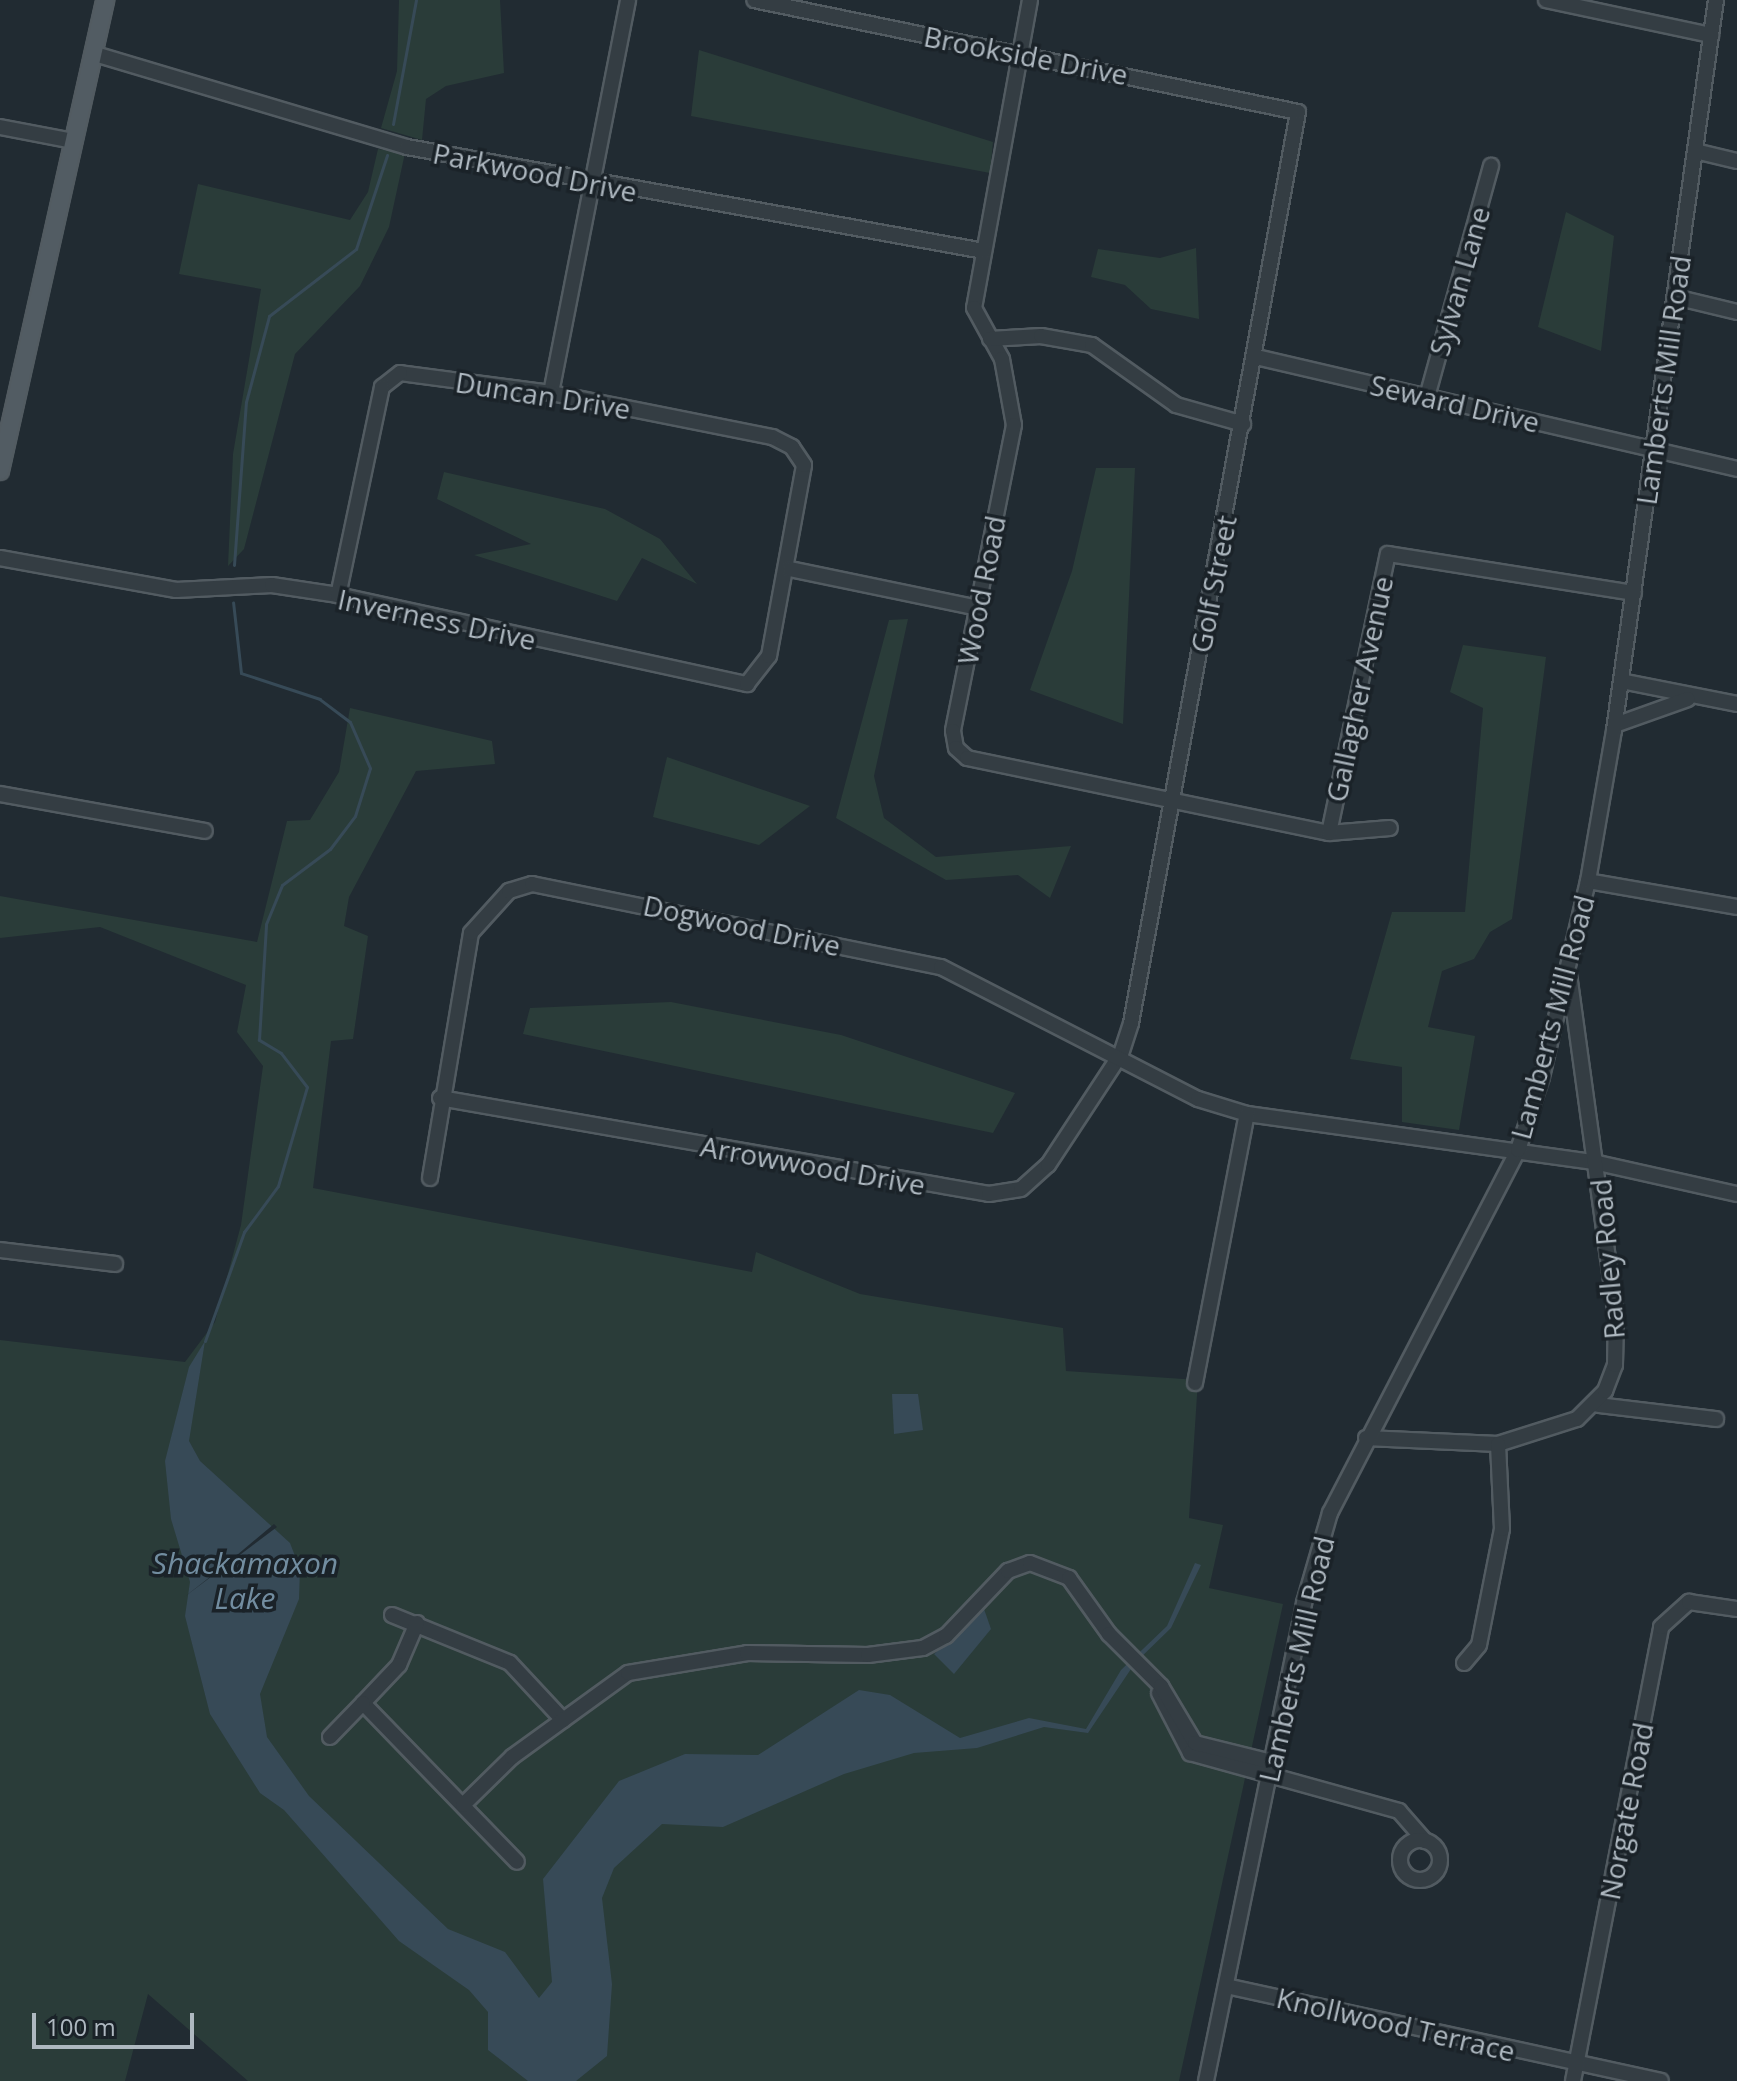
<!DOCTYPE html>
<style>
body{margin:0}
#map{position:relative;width:1737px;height:2081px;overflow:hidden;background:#212b32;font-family:"Open Sans",sans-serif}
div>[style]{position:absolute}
.green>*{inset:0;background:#2a3c39}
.water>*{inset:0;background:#374a57}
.pier>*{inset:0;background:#212b32}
.stream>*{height:3px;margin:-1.5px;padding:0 1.5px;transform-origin:1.5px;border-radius:1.5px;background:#374a57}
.roads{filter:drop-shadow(2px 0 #525b61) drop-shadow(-2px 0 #525b61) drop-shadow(0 2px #525b61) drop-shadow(0 -2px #525b61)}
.minor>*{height:14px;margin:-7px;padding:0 7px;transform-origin:7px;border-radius:7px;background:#343d43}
.minor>.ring{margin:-7px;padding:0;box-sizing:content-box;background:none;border:14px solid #343d43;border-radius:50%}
.major>*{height:16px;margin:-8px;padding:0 8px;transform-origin:8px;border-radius:8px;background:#525c63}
span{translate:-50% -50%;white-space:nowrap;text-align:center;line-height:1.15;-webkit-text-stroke:7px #1a2228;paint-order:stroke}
.street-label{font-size:28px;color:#aeb8c0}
.water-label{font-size:30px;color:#728da0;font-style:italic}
.scale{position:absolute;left:32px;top:2013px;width:162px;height:36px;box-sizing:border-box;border:4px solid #aeb8c0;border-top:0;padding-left:10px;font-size:24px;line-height:28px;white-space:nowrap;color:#aeb8c0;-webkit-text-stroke:6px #1a2228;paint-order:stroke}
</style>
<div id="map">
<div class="green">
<div style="clip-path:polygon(399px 0,500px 0,504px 73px,446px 86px,426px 99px,422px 140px,381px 128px,397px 71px)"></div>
<div style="clip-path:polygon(699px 50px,993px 142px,990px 173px,691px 116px)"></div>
<div style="clip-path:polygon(378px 149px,405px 153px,389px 227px,360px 286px,295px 354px,244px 549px,228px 566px,233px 454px,261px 289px,179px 274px,198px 184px,350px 220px,368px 192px)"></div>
<div style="clip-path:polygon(1566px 212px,1614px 236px,1601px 351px,1538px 327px)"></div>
<div style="clip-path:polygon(1196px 248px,1199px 319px,1151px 309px,1125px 285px,1091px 277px,1098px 249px,1160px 258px)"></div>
<div style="clip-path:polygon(1096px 468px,1135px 468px,1123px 724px,1030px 690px,1072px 571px)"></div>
<div style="clip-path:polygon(444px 472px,605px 509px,660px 539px,697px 584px,642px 558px,617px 601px,474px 555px,531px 544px,437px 499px)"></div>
<div style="clip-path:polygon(908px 619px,874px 776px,884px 818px,936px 857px,1071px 846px,1050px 898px,1018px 875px,946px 880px,836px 818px,889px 620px)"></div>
<div style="clip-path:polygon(1463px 645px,1546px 657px,1512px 919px,1490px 932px,1474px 959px,1442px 971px,1428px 1027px,1475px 1036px,1459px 1130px,1402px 1122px,1402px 1067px,1350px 1059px,1392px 912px,1465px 912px,1483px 708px,1450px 692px)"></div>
<div style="clip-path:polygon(350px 708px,492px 741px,495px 764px,416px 771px,349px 897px,344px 926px,368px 936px,353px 1039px,331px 1041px,313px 1188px,752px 1272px,756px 1252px,860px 1294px,1063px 1328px,1066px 1371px,1198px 1380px,1189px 1518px,1223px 1525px,1209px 1588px,1283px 1604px,1179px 2081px,248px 2081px,148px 1994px,125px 2081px,0 2081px,0 1340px,185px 1362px,215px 1322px,241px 1225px,263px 1066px,237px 1032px,246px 985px,100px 927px,0 938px,0 896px,257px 942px,287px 821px,310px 820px,339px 772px)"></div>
<div style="clip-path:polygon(667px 757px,810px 806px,759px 845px,653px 817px)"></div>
<div style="clip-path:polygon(671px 1002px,841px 1035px,1015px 1093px,993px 1133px,523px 1034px,530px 1008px)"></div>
</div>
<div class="water">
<div style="clip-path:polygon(205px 1341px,189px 1441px,200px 1461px,290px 1543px,300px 1569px,299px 1599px,260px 1694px,267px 1737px,309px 1796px,448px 1929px,505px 1952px,539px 1998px,552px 1982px,543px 1879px,619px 1781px,685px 1754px,758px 1755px,859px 1690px,890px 1695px,960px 1738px,1029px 1718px,1086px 1729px,1121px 1670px,1167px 1626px,1195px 1563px,1201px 1565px,1171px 1628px,1135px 1663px,1088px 1733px,1044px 1727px,977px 1748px,914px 1753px,844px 1774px,723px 1827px,662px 1824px,614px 1868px,602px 1898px,612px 1984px,607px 2056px,576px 2081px,528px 2081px,488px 2050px,488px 2012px,469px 1990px,399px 1941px,284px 1810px,260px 1793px,210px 1714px,185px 1616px,190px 1582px,171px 1519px,165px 1461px,189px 1367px)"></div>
<div style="clip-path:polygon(892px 1394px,918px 1394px,923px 1430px,894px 1434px)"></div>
<div style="clip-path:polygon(984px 1609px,991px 1629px,954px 1674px,934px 1654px)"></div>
</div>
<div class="pier">
<div style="clip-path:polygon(274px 1524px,277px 1527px,183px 1598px,224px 1566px)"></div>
</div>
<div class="stream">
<div style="left:393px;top:124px;width:126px;rotate:-79.5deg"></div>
<div style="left:234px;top:565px;width:163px;rotate:-85.8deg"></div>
<div style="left:246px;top:402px;width:89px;rotate:-75deg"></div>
<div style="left:269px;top:316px;width:110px;rotate:-37.6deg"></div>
<div style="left:356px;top:249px;width:99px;rotate:-71.7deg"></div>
<div style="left:205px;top:1341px;width:116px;rotate:-70.3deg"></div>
<div style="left:244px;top:1232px;width:57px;rotate:-53.5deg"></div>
<div style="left:278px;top:1186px;width:103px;rotate:-73.7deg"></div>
<div style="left:307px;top:1087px;width:43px;rotate:-127.4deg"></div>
<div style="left:281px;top:1053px;width:26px;rotate:-149deg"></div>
<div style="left:259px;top:1040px;width:116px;rotate:-86.5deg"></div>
<div style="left:266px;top:924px;width:42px;rotate:-67.7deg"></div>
<div style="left:282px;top:885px;width:60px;rotate:-36.9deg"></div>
<div style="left:330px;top:849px;width:41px;rotate:-52.9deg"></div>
<div style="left:355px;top:816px;width:50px;rotate:-72.6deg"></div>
<div style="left:370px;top:768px;width:50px;rotate:-113.5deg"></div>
<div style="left:350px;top:722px;width:38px;rotate:-143deg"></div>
<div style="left:320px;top:699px;width:83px;rotate:-161.8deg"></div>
<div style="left:241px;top:673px;width:71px;rotate:-96.4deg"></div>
</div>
<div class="roads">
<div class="minor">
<div style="left:1030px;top:0;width:313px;rotate:100.3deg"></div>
<div style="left:974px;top:308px;width:58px;rotate:61.2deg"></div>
<div style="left:1002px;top:359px;width:67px;rotate:79.7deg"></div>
<div style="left:1014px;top:425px;width:312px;rotate:101.3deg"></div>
<div style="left:953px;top:731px;width:17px;rotate:80deg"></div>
<div style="left:956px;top:748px;width:15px;rotate:42deg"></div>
<div style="left:967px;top:758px;width:370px;rotate:11.7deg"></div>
<div style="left:1329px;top:833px;width:61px;rotate:-4.7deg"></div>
<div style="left:1546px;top:0;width:169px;rotate:12deg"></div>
<div style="left:95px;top:54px;width:326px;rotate:16.6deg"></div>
<div style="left:407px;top:147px;width:586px;rotate:10.22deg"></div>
<div style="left:0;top:127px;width:74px;rotate:10.9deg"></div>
<div style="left:1695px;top:151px;width:43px;rotate:13.4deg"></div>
<div style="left:1675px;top:297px;width:64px;rotate:13.6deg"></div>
<div style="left:990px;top:339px;width:51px;rotate:-3.4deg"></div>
<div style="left:1041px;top:336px;width:52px;rotate:10deg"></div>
<div style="left:1092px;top:345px;width:103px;rotate:35.5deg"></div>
<div style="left:1176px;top:405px;width:70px;rotate:15.8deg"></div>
<div style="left:1256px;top:357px;width:494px;rotate:13.1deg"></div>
<div style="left:551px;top:393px;width:400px;rotate:-78.9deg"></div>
<div style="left:1427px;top:397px;width:240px;rotate:-74.5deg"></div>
<div style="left:0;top:558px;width:179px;rotate:10.3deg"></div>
<div style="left:176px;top:590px;width:96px;rotate:-3deg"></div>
<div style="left:272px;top:585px;width:67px;rotate:8.6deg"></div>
<div style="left:338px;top:595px;width:419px;rotate:12.3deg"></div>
<div style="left:747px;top:684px;width:36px;rotate:-52deg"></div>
<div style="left:769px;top:656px;width:194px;rotate:-79.6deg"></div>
<div style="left:804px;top:465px;width:22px;rotate:-124deg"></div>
<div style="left:792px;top:447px;width:22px;rotate:-153deg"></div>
<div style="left:772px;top:437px;width:225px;rotate:-168.7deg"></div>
<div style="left:551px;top:393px;width:152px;rotate:-172.5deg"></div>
<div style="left:400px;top:373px;width:23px;rotate:142deg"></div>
<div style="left:382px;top:387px;width:213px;rotate:101.9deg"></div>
<div style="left:790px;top:569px;width:192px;rotate:11.7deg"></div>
<div style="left:1621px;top:681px;width:118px;rotate:11.2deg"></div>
<div style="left:1615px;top:725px;width:77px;rotate:-19.6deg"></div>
<div style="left:0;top:794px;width:208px;rotate:10.2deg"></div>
<div style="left:1329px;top:833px;width:285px;rotate:-78.1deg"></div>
<div style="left:1388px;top:554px;width:249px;rotate:9deg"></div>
<div style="left:1588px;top:881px;width:151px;rotate:9.9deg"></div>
<div style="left:440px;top:1098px;width:557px;rotate:9.92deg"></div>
<div style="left:989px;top:1194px;width:32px;rotate:-9deg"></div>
<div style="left:1021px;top:1189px;width:36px;rotate:-42deg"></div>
<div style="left:1048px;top:1165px;width:133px;rotate:-56.7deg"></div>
<div style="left:1121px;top:1054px;width:33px;rotate:-72deg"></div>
<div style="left:1131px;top:1023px;width:926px;rotate:-79.61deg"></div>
<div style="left:1298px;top:112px;width:555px;rotate:-168.37deg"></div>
<div style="left:430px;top:1178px;width:248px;rotate:-80.5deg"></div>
<div style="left:471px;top:933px;width:57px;rotate:-47.9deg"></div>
<div style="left:509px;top:891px;width:24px;rotate:-17deg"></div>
<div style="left:532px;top:884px;width:417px;rotate:11.5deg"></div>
<div style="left:941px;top:967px;width:289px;rotate:27.2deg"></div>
<div style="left:1198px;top:1099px;width:51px;rotate:17deg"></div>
<div style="left:1247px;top:1114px;width:354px;rotate:7.9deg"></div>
<div style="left:1598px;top:1163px;width:142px;rotate:12.6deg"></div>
<div style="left:0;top:1250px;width:116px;rotate:6.9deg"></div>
<div style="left:1195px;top:1383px;width:274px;rotate:-79.1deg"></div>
<div style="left:1598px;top:1405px;width:119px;rotate:6.8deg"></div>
<div style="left:1366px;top:1438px;width:132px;rotate:2.6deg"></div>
<div style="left:1498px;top:1444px;width:83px;rotate:-17.6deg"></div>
<div style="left:1577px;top:1419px;width:40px;rotate:-45deg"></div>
<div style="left:1605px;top:1391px;width:28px;rotate:-69deg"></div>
<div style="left:1615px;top:1365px;width:48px;rotate:-88.8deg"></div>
<div style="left:1616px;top:1317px;width:345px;rotate:-97.8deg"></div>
<div style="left:392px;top:1615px;width:127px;rotate:22.1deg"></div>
<div style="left:510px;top:1663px;width:78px;rotate:47.1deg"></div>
<div style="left:417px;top:1623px;width:46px;rotate:113.2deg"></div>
<div style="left:399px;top:1665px;width:52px;rotate:133.5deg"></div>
<div style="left:363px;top:1703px;width:221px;rotate:45.9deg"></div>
<div style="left:1464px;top:1663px;width:23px;rotate:-50deg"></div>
<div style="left:1479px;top:1645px;width:118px;rotate:-78.8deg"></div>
<div style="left:1502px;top:1529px;width:85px;rotate:-92.7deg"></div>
<div style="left:1159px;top:1693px;width:68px;rotate:62.7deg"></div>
<div style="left:1190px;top:1753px;width:217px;rotate:15.5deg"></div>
<div style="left:1399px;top:1811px;width:40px;rotate:49deg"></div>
<div style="left:330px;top:1737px;width:47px;rotate:-45.9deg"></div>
<div style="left:463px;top:1805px;width:69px;rotate:-44.4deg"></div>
<div style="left:512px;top:1757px;width:143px;rotate:-35.9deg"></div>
<div style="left:628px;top:1673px;width:121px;rotate:-9.5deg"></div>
<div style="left:747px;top:1653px;width:121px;rotate:0.9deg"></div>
<div style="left:868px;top:1655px;width:55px;rotate:-7.3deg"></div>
<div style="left:923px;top:1648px;width:26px;rotate:-28deg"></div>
<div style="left:946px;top:1636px;width:90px;rotate:-46.4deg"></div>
<div style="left:1008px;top:1571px;width:23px;rotate:-20deg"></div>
<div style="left:1030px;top:1563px;width:42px;rotate:21deg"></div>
<div style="left:1069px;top:1578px;width:69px;rotate:54.5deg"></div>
<div style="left:1109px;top:1634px;width:74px;rotate:45deg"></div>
<div style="left:1161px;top:1686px;width:66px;rotate:59.2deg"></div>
<div style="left:1195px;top:1743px;width:79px;rotate:13.9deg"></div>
<div class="ring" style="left:1400px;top:1840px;width:26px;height:26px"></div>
<div style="left:1226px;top:1986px;width:445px;rotate:12.3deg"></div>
<div style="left:1206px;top:2081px;width:488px;rotate:-78.4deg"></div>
<div style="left:1304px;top:1603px;width:94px;rotate:-73.9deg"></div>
<div style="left:1330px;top:1513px;width:409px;rotate:-62.6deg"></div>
<div style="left:1518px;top:1150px;width:77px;rotate:-71.8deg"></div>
<div style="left:1542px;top:1077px;width:201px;rotate:-76.8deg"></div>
<div style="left:1588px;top:881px;width:153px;rotate:-80.2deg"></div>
<div style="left:1614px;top:730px;width:737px;rotate:-82.05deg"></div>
<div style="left:1573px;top:2081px;width:462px;rotate:-79deg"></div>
<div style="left:1661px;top:1627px;width:38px;rotate:-42deg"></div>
<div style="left:1689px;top:1602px;width:49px;rotate:8.3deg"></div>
</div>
<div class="major">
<div style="left:0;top:471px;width:483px;rotate:-77.4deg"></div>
</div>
</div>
<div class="street-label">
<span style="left:1026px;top:55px;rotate:11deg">Brookside Drive</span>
<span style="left:535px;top:172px;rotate:11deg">Parkwood Drive</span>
<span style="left:1459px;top:281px;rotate:-74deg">Sylvan Lane</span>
<span style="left:1663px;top:380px;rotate:-82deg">Lamberts Mill Road</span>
<span style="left:543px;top:395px;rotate:9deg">Duncan Drive</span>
<span style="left:1455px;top:403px;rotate:13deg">Seward Drive</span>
<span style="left:1213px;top:584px;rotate:-79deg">Golf Street</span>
<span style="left:981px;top:590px;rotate:-79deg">Wood Road</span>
<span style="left:437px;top:619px;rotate:12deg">Inverness Drive</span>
<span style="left:1359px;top:689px;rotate:-78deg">Gallagher Avenue</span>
<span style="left:742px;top:925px;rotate:12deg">Dogwood Drive</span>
<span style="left:1552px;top:1017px;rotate:-75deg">Lamberts Mill Road</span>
<span style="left:813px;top:1165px;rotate:10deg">Arrowwood Drive</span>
<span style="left:1607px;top:1259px;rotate:-95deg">Radley Road</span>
<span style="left:1296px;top:1659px;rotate:-77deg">Lamberts Mill Road</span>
<span style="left:1626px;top:1811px;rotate:-79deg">Norgate Road</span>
<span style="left:1396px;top:2024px;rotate:13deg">Knollwood Terrace</span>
</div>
<div class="water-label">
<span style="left:245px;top:1580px">Shackamaxon<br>Lake</span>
</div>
<div class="scale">100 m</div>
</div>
